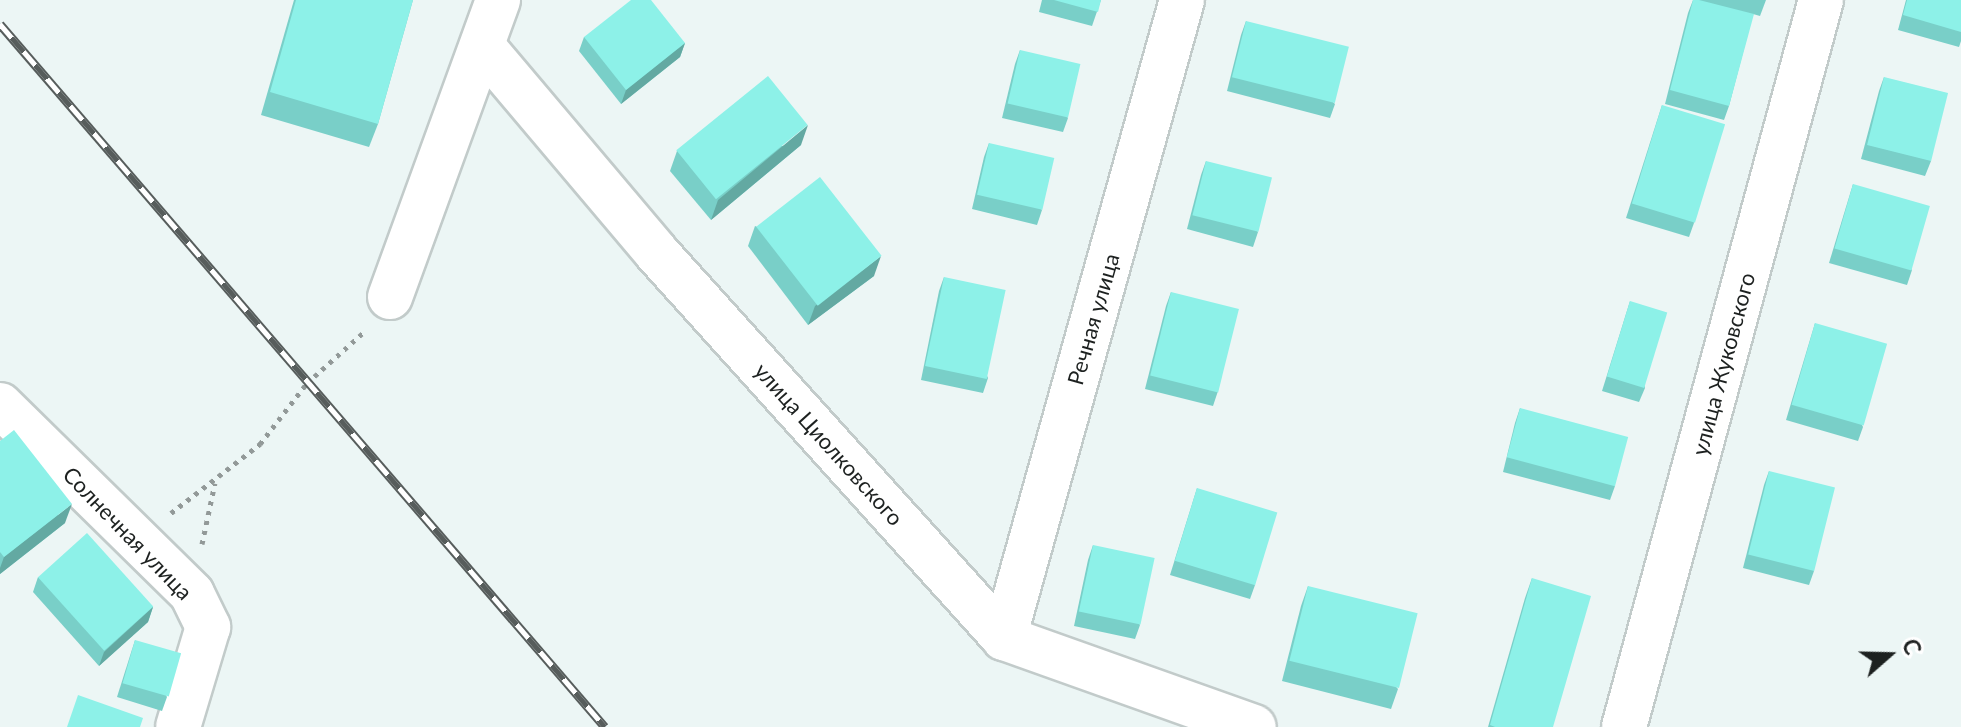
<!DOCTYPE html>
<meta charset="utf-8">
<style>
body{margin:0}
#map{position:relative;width:1961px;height:727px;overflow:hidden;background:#ecf6f5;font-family:Lato,sans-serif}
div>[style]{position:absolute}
.path>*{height:5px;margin-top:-2.5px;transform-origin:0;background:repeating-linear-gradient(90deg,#929998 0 4px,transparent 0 10px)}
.roads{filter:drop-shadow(2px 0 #c2cbca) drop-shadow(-2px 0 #c2cbca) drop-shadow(0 2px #c2cbca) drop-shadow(0 -2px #c2cbca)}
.minor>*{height:44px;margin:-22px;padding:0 22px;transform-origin:22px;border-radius:22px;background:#fff}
.rail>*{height:9px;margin-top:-4.5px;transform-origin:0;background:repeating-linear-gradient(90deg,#fff 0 18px,#575d5c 0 36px);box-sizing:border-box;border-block:2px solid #575d5c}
.wall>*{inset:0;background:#79cfc8}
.shaded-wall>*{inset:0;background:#63a9a2}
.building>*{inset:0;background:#8df1e8;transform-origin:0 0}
span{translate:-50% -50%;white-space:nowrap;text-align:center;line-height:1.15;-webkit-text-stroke:7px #fff;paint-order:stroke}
.street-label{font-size:22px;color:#1d2120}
.north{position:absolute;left:1849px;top:615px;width:80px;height:80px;-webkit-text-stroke:6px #fff;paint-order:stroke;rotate:70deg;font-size:22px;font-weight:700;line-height:32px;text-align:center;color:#1d2120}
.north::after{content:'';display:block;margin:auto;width:28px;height:36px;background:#1d2120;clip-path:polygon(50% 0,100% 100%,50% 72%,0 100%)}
</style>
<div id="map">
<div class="path">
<div style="left:171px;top:513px;width:113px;rotate:-37.8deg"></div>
<div style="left:260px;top:444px;width:77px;rotate:-52.4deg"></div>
<div style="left:307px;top:383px;width:79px;rotate:-41.9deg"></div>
<div style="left:202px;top:544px;width:62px;rotate:-78deg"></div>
</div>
<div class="roads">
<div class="minor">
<div style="left:483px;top:47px;width:268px;rotate:49.8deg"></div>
<div style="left:656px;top:252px;width:520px;rotate:47.96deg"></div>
<div style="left:1004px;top:638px;width:265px;rotate:19.6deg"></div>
<div style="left:390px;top:297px;width:316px;rotate:-70deg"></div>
<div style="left:0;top:405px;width:269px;rotate:44.5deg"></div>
<div style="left:192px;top:594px;width:37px;rotate:64deg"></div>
<div style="left:208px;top:627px;width:104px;rotate:106.7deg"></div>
<div style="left:1004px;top:638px;width:662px;rotate:-74.41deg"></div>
<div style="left:1624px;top:727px;width:753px;rotate:-74.84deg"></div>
</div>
</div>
<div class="rail">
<div style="left:0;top:24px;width:927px;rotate:49.28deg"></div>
</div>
<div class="wall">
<div style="clip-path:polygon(294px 0,413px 0,378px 124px,369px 147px,261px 115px)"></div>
<div style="clip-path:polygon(1042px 0,1101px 0,1092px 26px,1039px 12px)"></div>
<div style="clip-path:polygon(1693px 0,1766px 0,1760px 16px,1753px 14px,1729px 106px,1724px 120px,1665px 104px,1688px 13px)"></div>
<div style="clip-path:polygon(1906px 0,1961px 0,1961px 41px,1959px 47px,1898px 30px)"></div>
<div style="clip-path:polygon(1246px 21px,1335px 104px,1330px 118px,1227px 91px,1241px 35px)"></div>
<div style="clip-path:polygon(584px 37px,685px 43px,680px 57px,621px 104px,579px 51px)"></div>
<div style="clip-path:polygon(1020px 50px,1068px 118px,1063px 132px,1002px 118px,1015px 64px)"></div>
<div style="clip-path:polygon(1884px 77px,1931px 161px,1925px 176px,1861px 159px,1879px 91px)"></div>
<div style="clip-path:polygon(1662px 105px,1694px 223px,1689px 237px,1626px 218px)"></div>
<div style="clip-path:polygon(989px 143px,1042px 210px,1037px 225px,972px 209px,984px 157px)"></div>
<div style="clip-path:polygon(801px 145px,711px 220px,670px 171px,677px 151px)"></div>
<div style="clip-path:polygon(1206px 161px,1258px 232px,1253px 247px,1187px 229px,1201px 175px)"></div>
<div style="clip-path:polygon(1853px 184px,1912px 270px,1907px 285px,1829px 263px)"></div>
<div style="clip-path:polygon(755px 226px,874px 276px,808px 325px,748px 246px)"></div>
<div style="clip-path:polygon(944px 277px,988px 378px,983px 393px,921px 380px,939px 291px)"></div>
<div style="clip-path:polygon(1171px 292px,1218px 391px,1213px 406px,1145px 389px,1166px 306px)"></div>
<div style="clip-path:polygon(1630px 301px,1645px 388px,1639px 402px,1602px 391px)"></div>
<div style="clip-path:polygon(1815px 323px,1863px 427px,1858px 441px,1786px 420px)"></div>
<div style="clip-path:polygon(1520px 408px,1615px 486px,1610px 500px,1503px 472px,1515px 423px)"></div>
<div style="clip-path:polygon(0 441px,65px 523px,0 574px)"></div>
<div style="clip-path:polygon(1769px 471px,1814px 571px,1809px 585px,1743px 568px,1764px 485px)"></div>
<div style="clip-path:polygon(1197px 488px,1255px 585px,1250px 599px,1170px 575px)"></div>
<div style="clip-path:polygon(1093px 545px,1140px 625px,1135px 639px,1074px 626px,1088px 560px)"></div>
<div style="clip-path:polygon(38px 577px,153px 607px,148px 622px,99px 666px,33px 592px)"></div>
<div style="clip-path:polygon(1532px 578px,1553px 727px,1488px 727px,1525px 598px)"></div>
<div style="clip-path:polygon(1308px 586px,1398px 689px,1391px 709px,1282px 681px,1301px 606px)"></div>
<div style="clip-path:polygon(135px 640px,167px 697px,162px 711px,117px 697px)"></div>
</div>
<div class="shaded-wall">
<div style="clip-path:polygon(685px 43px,680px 57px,621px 104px,626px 90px)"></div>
<div style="clip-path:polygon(808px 125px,801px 145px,711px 220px,718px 200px)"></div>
<div style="clip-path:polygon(881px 256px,874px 276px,808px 325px,815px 306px)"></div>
<div style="clip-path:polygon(72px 504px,65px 523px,0 574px,0 568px,4px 557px)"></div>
<div style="clip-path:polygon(153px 607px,148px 622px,99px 666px,104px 652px)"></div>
</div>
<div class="building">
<div style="clip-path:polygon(296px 0,413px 0,378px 124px,270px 92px)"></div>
<div style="clip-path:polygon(631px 0,651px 0,685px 43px,626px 90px,584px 37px)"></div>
<div style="clip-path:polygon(1054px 0,1101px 0,1098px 12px)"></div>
<div style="clip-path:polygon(1693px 0,1699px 0,1754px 14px,1729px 106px,1670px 90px)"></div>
<div style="clip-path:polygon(1907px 0,1961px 0,1961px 32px,1903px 15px)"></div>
<div style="left:1246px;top:21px;width:106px;height:58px;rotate:14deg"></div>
<div style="left:1020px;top:50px;width:62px;height:55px;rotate:13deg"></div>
<div style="left:768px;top:76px;width:63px;height:118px;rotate:51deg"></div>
<div style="left:1884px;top:77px;width:66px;height:70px;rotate:14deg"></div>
<div style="left:1662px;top:105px;width:66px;height:103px;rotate:17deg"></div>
<div style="left:989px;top:143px;width:67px;height:53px;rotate:13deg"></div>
<div style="left:1206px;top:161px;width:68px;height:56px;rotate:14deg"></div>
<div style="left:820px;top:177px;width:100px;height:81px;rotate:52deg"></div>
<div style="left:1853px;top:184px;width:80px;height:67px;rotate:16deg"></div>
<div style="left:944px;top:277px;width:63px;height:91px;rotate:12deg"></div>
<div style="left:1171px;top:292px;width:70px;height:86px;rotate:14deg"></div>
<div style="left:1630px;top:301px;width:39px;height:79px;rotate:17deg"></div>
<div style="left:1815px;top:323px;width:75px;height:85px;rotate:16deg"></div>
<div style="left:1520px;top:408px;width:112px;height:51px;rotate:15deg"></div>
<div style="clip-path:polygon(14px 430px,72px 504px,4px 557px,0 552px,0 441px)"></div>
<div style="left:1769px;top:471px;width:68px;height:86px;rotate:14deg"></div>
<div style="left:1197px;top:488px;width:84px;height:76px;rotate:17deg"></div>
<div style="left:87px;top:533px;width:99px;height:66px;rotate:48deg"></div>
<div style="left:1093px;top:545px;width:63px;height:68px;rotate:12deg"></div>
<div style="clip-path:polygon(1532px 578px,1591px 596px,1553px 727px,1495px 727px,1490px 725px)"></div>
<div style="left:1308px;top:586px;width:113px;height:77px;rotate:14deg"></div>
<div style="left:135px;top:640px;width:48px;height:45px;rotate:16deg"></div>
<div style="clip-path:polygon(78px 695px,143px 718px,140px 727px,67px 727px)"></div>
</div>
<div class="street-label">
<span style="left:1093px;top:319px;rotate:-74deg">Речная улица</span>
<span style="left:1723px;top:364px;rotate:-75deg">улица Жуковского</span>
<span style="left:829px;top:444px;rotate:48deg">улица Циолковского</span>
<span style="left:128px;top:533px;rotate:46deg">Солнечная улица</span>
</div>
<div class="north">С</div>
</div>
